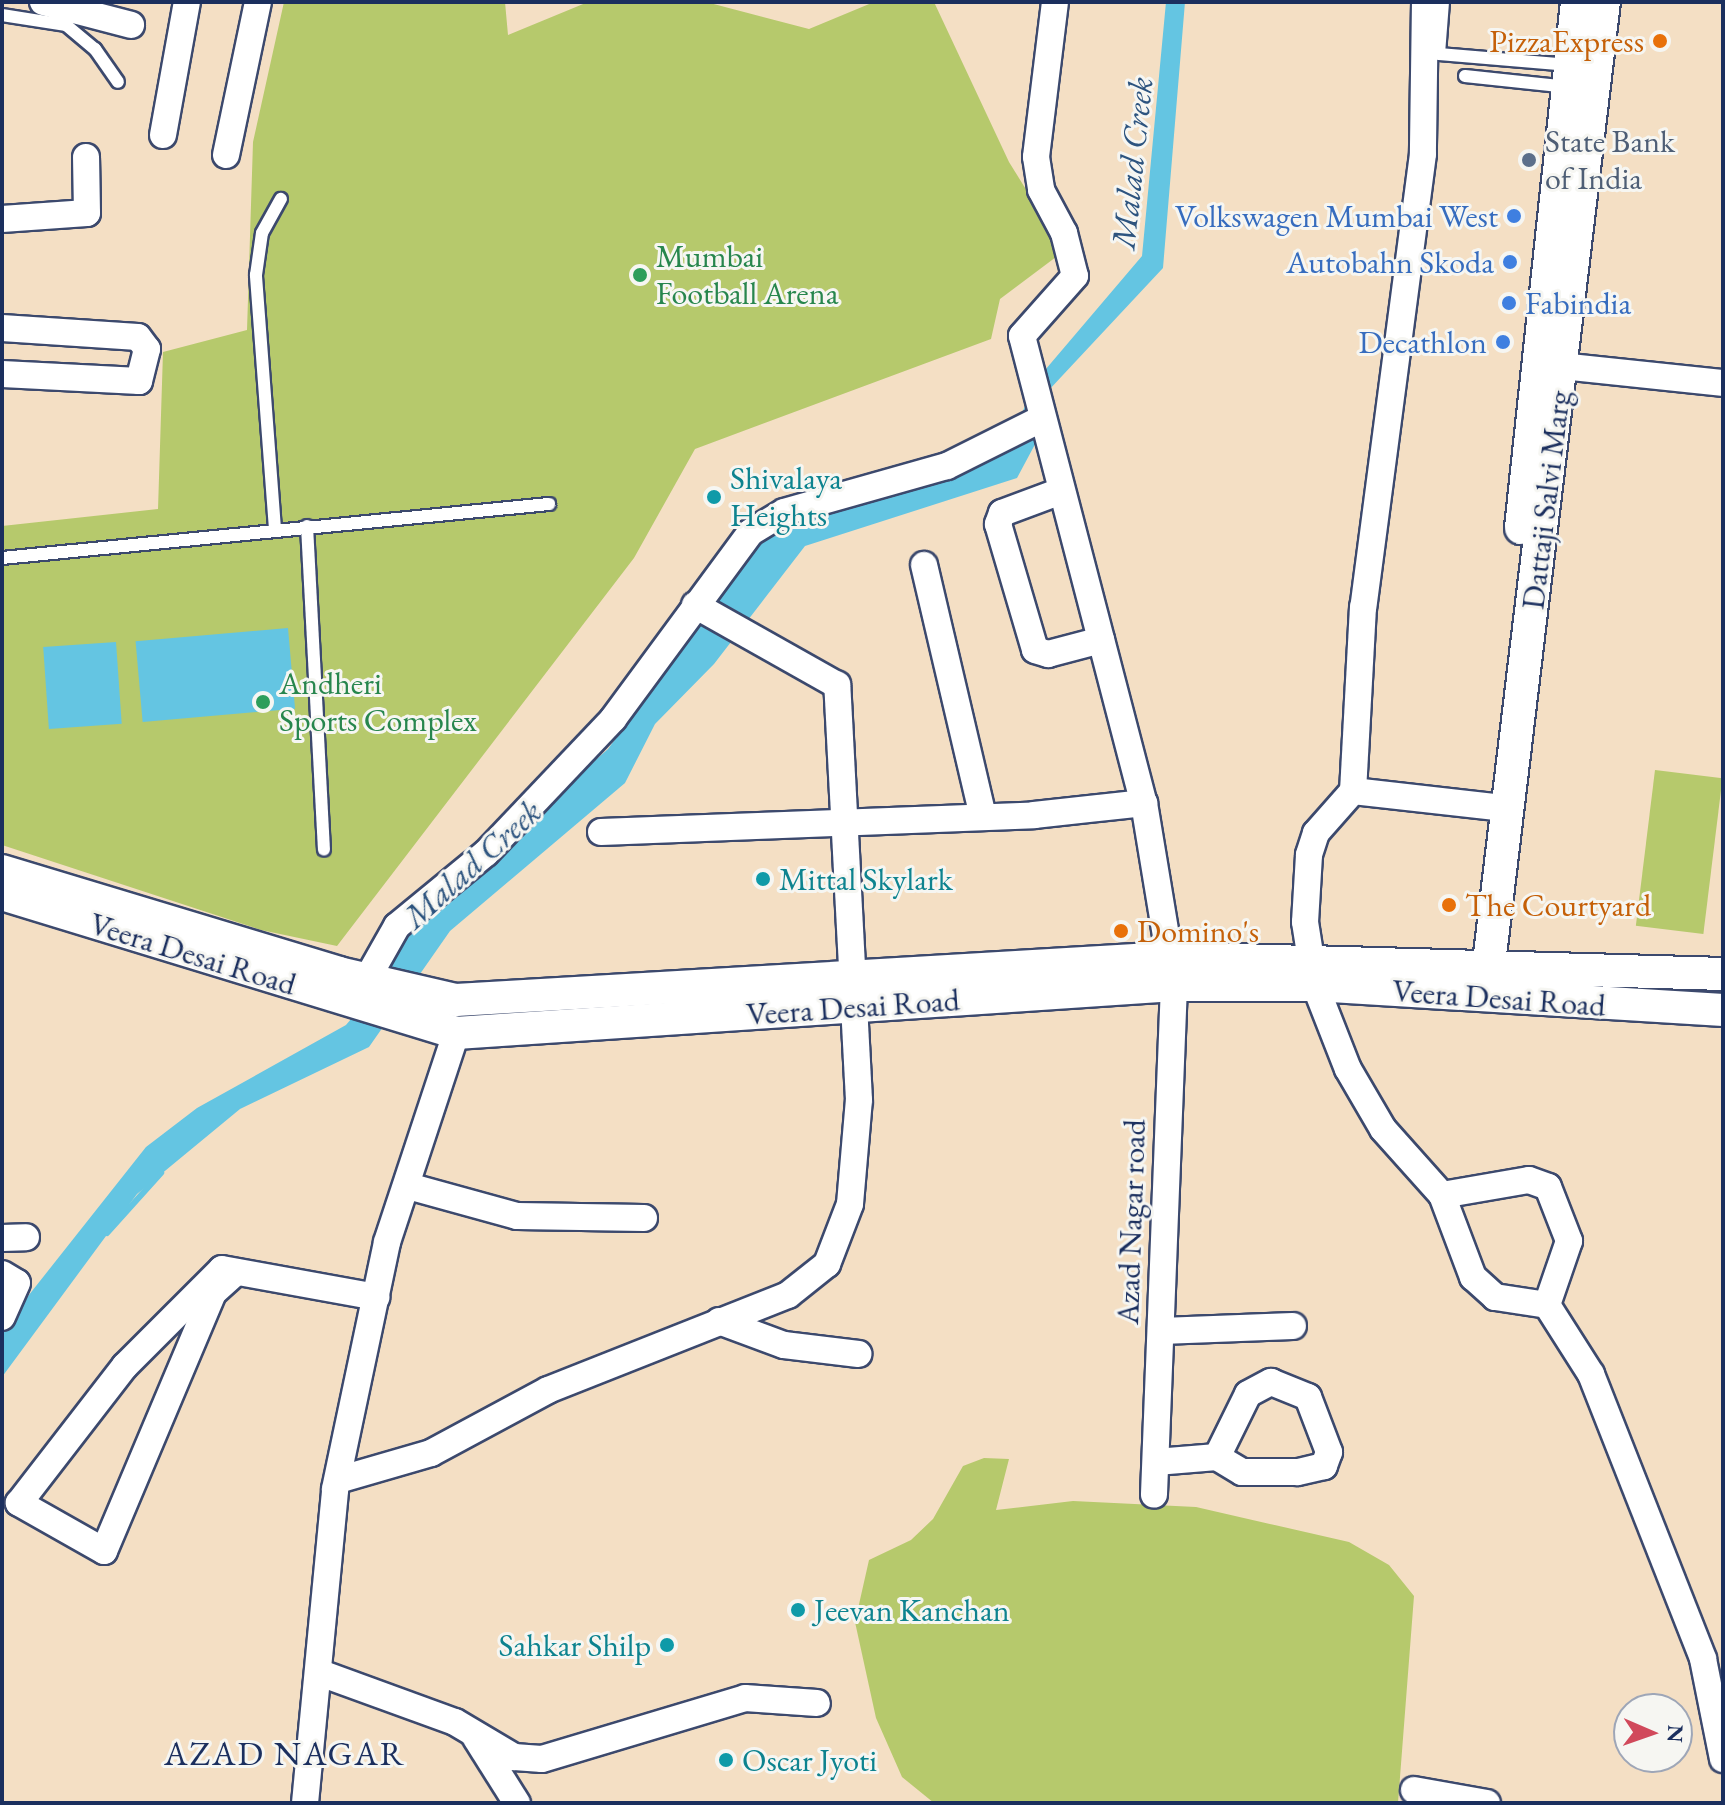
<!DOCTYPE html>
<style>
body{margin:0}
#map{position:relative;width:1725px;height:1805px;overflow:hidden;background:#f4dfc4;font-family:"EB Garamond",serif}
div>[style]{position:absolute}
.green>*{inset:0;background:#b6c96c;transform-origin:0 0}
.water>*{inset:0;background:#64c5e2;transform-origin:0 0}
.stream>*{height:6px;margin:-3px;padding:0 3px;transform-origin:3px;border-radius:3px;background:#64c5e2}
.roads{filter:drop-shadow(2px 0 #3c496d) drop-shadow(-2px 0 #3c496d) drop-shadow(0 2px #3c496d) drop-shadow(0 -2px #3c496d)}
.service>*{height:12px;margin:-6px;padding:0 6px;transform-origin:6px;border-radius:6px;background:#fff}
.minor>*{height:26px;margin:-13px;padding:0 13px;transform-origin:13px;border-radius:13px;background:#fff}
.tertiary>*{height:32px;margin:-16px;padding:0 16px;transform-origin:16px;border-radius:16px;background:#fff}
.dots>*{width:22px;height:22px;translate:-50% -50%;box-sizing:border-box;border:4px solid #f6f6f2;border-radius:50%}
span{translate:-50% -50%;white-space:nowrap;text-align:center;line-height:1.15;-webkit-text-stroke:6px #f6f6f2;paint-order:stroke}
.food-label{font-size:32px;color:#c56008}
.right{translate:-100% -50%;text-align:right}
.left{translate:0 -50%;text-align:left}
.service-label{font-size:32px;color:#4e5e75}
.shop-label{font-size:32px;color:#366cbe}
.leisure-label{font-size:32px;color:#27864d}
.culture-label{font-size:32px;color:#0d838f}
.street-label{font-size:32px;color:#1b2f5e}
.water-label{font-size:34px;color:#2d547f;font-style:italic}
.neighbourhood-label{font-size:34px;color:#1b2f5e;letter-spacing:2px}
.frame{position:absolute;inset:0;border:4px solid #1b2f5e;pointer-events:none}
.north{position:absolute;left:1613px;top:1693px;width:80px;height:80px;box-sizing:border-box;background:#f6f6f2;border:2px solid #9ea6b7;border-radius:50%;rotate:92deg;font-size:22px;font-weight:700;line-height:32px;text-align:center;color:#1b2f5e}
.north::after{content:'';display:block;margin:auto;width:28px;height:36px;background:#d1495b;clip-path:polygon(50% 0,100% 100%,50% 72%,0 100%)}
</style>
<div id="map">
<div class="green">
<div style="clip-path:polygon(284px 2px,505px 2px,508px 35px,588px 2px,706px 2px,809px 29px,874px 2px,934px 2px,1009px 162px,1064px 251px,1000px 299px,991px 339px,695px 449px,634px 558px,337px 946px,261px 930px,2px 845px,2px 526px,158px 509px,163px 352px,247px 330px,253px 142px)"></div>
<div style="left:1655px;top:770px;width:68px;height:157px;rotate:7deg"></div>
<div style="clip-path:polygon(984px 1458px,1009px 1459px,996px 1510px,1073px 1501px,1196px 1507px,1349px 1542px,1389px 1565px,1414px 1596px,1398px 1803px,934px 1803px,902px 1777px,876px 1718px,855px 1622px,869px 1560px,911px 1540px,933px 1519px,963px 1466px)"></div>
</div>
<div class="water">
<div style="clip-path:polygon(1166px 2px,1185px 2px,1163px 268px,1048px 391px,1040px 435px,1017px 478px,805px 546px,714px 664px,655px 724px,625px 783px,450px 931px,369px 1047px,240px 1109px,137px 1194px,2px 1377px,2px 1329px,146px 1147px,197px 1108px,346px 1025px,368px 999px,398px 934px,608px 749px,757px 543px,783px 520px,1008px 449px,1034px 383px,1142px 256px)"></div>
<div style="left:288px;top:628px;width:81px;height:153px;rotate:85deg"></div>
<div style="left:116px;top:642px;width:82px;height:73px;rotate:86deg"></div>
</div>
<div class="stream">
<div style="left:107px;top:1233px;width:81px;rotate:-48deg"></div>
</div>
<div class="roads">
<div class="service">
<div style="left:1443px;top:2px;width:52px;rotate:94.4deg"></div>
<div style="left:1439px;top:54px;width:131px;rotate:4.8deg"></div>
<div style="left:2px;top:15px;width:65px;rotate:8.9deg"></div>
<div style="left:66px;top:25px;width:38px;rotate:40deg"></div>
<div style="left:95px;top:49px;width:40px;rotate:55.1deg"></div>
<div style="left:1465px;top:76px;width:104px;rotate:6.1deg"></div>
<div style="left:307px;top:526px;width:324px;rotate:87deg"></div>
<div style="left:275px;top:529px;width:255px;rotate:-94.3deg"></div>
<div style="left:256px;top:275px;width:42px;rotate:-81.9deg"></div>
<div style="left:262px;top:233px;width:39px;rotate:-61deg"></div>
<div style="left:2px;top:558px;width:550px;rotate:-5.64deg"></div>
</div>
<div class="minor">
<div style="left:43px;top:2px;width:91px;rotate:14.6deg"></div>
<div style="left:1055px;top:2px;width:156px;rotate:97deg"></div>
<div style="left:1036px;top:157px;width:33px;rotate:81deg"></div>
<div style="left:1041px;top:190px;width:49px;rotate:61.9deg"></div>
<div style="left:1064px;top:233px;width:44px;rotate:75.7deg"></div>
<div style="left:1075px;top:276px;width:80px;rotate:131.5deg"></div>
<div style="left:1022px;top:336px;width:483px;rotate:75.4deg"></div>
<div style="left:1144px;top:803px;width:184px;rotate:80.6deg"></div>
<div style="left:1174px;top:985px;width:510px;rotate:92.25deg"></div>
<div style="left:1425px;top:2px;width:152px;rotate:90.8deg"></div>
<div style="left:1423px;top:154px;width:457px;rotate:97.5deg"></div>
<div style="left:1363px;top:607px;width:184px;rotate:93.1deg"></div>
<div style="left:1353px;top:791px;width:144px;rotate:6.4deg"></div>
<div style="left:163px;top:135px;width:135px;rotate:-79.8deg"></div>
<div style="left:226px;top:155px;width:156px;rotate:-78.2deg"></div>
<div style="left:2px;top:219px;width:85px;rotate:-4deg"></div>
<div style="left:87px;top:213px;width:56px;rotate:-91deg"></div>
<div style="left:2px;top:328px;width:136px;rotate:3.8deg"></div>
<div style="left:138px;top:337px;width:15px;rotate:53deg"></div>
<div style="left:147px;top:349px;width:33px;rotate:104deg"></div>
<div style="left:139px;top:381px;width:137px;rotate:-177.1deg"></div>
<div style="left:1561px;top:366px;width:163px;rotate:6deg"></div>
<div style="left:1061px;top:491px;width:63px;rotate:159.6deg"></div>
<div style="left:1002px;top:513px;width:12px;rotate:110deg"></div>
<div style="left:998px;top:524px;width:131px;rotate:73.6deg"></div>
<div style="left:1035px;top:650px;width:14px;rotate:17deg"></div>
<div style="left:1048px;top:654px;width:55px;rotate:-14.8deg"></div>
<div style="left:924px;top:565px;width:258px;rotate:76.8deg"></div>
<div style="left:1353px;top:791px;width:56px;rotate:131.4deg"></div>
<div style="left:1316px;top:833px;width:23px;rotate:108deg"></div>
<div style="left:1309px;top:855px;width:67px;rotate:93.4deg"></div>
<div style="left:1305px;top:922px;width:64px;rotate:81deg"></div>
<div style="left:1315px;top:985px;width:90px;rotate:68.6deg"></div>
<div style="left:1348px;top:1069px;width:69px;rotate:59.7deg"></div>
<div style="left:1383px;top:1129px;width:89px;rotate:48.2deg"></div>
<div style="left:1442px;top:1195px;width:88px;rotate:69.3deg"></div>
<div style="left:1473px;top:1277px;width:30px;rotate:42deg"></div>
<div style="left:1495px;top:1297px;width:53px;rotate:8.7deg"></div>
<div style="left:1547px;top:1305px;width:82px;rotate:57.5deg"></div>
<div style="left:1591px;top:1374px;width:306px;rotate:68.5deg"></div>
<div style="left:1703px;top:1659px;width:102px;rotate:78.7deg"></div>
<div style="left:601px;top:832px;width:433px;rotate:-2.2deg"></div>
<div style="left:1034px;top:815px;width:111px;rotate:-6.2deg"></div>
<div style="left:367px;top:979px;width:61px;rotate:-60.5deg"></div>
<div style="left:397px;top:926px;width:115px;rotate:-39.4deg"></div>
<div style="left:486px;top:853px;width:185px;rotate:-46.5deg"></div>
<div style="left:613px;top:719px;width:232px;rotate:-53.6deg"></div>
<div style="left:751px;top:532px;width:39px;rotate:-31deg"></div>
<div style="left:784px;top:512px;width:169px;rotate:-15.8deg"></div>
<div style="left:947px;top:466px;width:103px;rotate:-26.6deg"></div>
<div style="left:408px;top:1186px;width:113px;rotate:15.4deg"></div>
<div style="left:517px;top:1216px;width:127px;rotate:0.9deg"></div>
<div style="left:1442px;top:1195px;width:88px;rotate:-9.8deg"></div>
<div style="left:1529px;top:1180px;width:20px;rotate:20deg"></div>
<div style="left:1548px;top:1187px;width:58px;rotate:68.7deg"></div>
<div style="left:1569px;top:1241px;width:68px;rotate:109deg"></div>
<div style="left:2px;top:1238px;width:24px;rotate:-2deg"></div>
<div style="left:236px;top:1272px;width:31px;rotate:138deg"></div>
<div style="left:213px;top:1293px;width:280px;rotate:112.9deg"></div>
<div style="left:104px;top:1551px;width:98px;rotate:-150.5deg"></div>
<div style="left:19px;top:1503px;width:173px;rotate:-52.3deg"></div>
<div style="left:125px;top:1366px;width:137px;rotate:-45deg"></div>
<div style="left:222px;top:1269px;width:157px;rotate:10.3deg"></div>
<div style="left:2px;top:1274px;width:17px;rotate:31deg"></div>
<div style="left:17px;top:1283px;width:37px;rotate:114deg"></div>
<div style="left:719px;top:1321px;width:69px;rotate:20.3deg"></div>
<div style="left:784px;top:1345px;width:75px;rotate:6.9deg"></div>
<div style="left:1161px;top:1331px;width:132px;rotate:-2.2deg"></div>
<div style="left:1156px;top:1462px;width:61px;rotate:-4.7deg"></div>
<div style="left:1217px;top:1457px;width:70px;rotate:-63.8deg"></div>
<div style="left:1248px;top:1394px;width:26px;rotate:-28deg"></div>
<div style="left:1271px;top:1382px;width:40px;rotate:22deg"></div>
<div style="left:1308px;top:1397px;width:59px;rotate:69.1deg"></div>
<div style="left:1329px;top:1452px;width:15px;rotate:110deg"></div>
<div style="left:1324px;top:1466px;width:28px;rotate:167deg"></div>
<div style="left:1297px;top:1472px;width:55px;rotate:180deg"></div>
<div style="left:1242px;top:1472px;width:29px;rotate:-149deg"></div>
<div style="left:338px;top:1480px;width:97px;rotate:-16.2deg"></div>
<div style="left:431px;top:1453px;width:133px;rotate:-28.3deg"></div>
<div style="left:548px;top:1390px;width:258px;rotate:-21.6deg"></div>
<div style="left:788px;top:1295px;width:50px;rotate:-38.5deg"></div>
<div style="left:827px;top:1264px;width:64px;rotate:-69deg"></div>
<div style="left:850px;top:1204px;width:104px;rotate:-85.1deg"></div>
<div style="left:859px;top:1100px;width:416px;rotate:-93deg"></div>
<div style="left:837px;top:685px;width:163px;rotate:-150.6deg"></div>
<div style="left:323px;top:1674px;width:140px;rotate:20deg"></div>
<div style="left:455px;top:1722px;width:69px;rotate:30.7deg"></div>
<div style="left:514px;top:1757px;width:28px;rotate:4deg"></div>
<div style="left:542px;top:1759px;width:212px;rotate:-16.7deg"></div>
<div style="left:745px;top:1698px;width:72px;rotate:4deg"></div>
<div style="left:476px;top:1738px;width:77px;rotate:57.8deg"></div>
<div style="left:1414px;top:1790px;width:74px;rotate:10.1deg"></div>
<div style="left:305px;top:1803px;width:315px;rotate:-84.5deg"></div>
<div style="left:335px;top:1489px;width:252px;rotate:-78.1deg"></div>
<div style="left:387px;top:1242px;width:220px;rotate:-71.7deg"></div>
</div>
<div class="tertiary">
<div style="left:1521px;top:528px;width:529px;rotate:-83.92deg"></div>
<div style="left:2px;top:871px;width:352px;rotate:16.8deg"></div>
<div style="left:339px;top:973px;width:120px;rotate:13deg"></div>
<div style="left:456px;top:1000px;width:714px;rotate:-3.37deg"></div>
<div style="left:1169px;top:958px;width:554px;rotate:1.65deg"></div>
<div style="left:2px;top:894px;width:475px;rotate:17deg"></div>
<div style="left:456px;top:1033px;width:720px;rotate:-3.82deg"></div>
<div style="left:1174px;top:985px;width:141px"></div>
<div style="left:1315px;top:985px;width:409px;rotate:3.5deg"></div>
<div style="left:1486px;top:988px;width:993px;rotate:-83.18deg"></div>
</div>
</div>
<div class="dots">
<div style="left:1660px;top:41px;background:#e8710a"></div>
<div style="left:1529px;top:160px;background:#5c6f8a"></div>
<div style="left:1514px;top:216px;background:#3f7fe0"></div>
<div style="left:1510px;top:262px;background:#3f7fe0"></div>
<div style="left:640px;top:275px;background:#2e9e5b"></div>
<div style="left:1509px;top:303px;background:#3f7fe0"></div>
<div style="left:1503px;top:342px;background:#3f7fe0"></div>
<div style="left:714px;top:497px;background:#0f9aa8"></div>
<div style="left:263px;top:702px;background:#2e9e5b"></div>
<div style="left:763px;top:879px;background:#0f9aa8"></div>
<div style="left:1449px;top:905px;background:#e8710a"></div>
<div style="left:1121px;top:931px;background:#e8710a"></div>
<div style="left:798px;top:1610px;background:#0f9aa8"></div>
<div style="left:667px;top:1645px;background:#0f9aa8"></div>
<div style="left:726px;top:1760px;background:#0f9aa8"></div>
</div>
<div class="food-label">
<span class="right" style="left:1644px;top:41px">PizzaExpress</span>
<span class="left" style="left:1465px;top:905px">The Courtyard</span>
<span class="left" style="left:1137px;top:931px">Domino's</span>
</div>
<div class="service-label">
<span class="left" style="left:1545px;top:160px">State Bank<br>of India</span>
</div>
<div class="shop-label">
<span class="right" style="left:1498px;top:216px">Volkswagen Mumbai West</span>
<span class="right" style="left:1494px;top:262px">Autobahn Skoda</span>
<span class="left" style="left:1525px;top:303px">Fabindia</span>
<span class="right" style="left:1487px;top:342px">Decathlon</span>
</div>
<div class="leisure-label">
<span class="left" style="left:656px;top:275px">Mumbai<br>Football Arena</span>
<span class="left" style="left:279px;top:702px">Andheri<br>Sports Complex</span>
</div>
<div class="culture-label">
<span class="left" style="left:730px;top:497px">Shivalaya<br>Heights</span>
<span class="left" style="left:779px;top:879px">Mittal Skylark</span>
<span class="left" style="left:814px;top:1610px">Jeevan Kanchan</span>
<span class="right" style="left:651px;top:1645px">Sahkar Shilp</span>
<span class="left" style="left:742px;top:1760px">Oscar Jyoti</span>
</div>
<div class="street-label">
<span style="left:1546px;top:500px;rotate:-83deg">Dattaji Salvi Marg</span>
<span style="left:193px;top:954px;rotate:17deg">Veera Desai Road</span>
<span style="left:1499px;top:998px;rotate:4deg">Veera Desai Road</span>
<span style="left:853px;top:1007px;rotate:-4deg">Veera Desai Road</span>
<span style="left:1131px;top:1222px;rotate:-88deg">Azad Nagar road</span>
</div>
<div class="water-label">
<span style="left:1132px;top:163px;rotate:-84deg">Malad Creek</span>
<span style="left:472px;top:864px;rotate:-42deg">Malad Creek</span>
</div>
<div class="neighbourhood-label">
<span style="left:285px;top:1754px">AZAD NAGAR</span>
</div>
<div class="frame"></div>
<div class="north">N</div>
</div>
